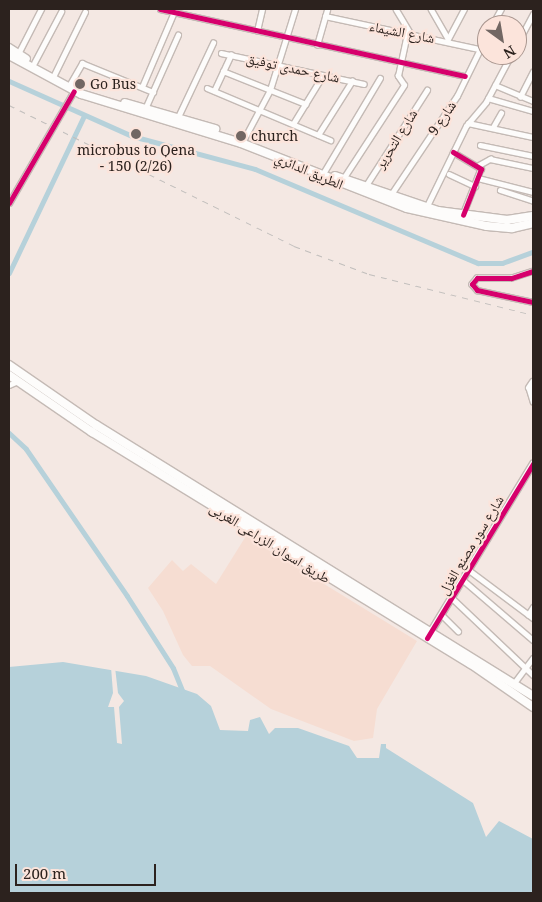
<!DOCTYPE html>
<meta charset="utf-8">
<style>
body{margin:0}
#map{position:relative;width:542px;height:902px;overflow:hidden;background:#f4e8e3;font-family:"Noto Serif","Noto Naskh Arabic",serif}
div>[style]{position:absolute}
.built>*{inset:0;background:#f6ddd2}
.water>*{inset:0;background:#b6d1da}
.pier>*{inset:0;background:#f4e8e3}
.canal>*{height:5px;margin:-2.5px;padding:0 2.5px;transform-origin:2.5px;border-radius:2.5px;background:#b6d1da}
.roads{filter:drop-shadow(1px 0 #c4bab5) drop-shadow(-1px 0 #c4bab5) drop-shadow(0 1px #c4bab5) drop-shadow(0 -1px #c4bab5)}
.minor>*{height:4.5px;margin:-2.25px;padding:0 2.25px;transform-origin:2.25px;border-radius:2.25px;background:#fdfcfb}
.tertiary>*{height:5.5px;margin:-2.75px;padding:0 2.75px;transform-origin:2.75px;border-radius:2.75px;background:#fdfcfb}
.primary>*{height:8px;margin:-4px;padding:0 4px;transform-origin:4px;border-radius:4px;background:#fdfcfb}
.trunk>*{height:8px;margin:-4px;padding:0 4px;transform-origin:4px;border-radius:4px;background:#fdfcfb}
.rail>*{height:1px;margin-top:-0.5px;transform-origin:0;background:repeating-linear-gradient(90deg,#c1bebc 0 6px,transparent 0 12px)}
.cycleway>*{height:5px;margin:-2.5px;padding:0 2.5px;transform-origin:2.5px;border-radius:2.5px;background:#d6006c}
.dots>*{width:14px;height:14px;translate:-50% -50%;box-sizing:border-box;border:2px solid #fce4db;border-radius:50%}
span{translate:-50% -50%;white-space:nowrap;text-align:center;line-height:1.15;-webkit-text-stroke:4.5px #fce4db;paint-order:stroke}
.street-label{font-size:14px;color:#2c221e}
.poi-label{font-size:14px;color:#2c221e}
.left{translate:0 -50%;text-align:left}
.frame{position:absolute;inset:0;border:10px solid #2c221e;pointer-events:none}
.north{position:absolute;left:477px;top:15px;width:50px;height:50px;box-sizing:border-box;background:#fce4db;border:1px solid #a9968f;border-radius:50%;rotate:148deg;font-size:14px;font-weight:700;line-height:20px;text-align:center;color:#2c221e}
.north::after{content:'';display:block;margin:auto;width:18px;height:22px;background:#726763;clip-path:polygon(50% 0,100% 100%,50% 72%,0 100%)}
.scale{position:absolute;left:15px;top:864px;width:141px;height:22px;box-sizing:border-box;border:2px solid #2c221e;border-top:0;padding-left:6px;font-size:15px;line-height:18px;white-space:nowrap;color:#2c221e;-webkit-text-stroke:4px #fce4db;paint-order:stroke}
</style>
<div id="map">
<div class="built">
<div style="clip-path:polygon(246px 536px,417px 641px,377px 709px,373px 738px,354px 741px,271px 709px,210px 666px,192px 666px,183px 655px,163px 611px,148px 588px,172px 560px,183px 571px,191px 564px,216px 584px)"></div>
</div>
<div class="water">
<div style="clip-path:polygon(63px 662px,146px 676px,197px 694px,211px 706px,220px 730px,248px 731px,250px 720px,260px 717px,269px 734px,275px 728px,298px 728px,349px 746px,357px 758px,379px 758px,381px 744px,386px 744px,386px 748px,473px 803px,486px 837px,499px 821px,533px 839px,533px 893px,9px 893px,9px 667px)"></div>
</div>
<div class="pier">
<div style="clip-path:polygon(111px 667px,115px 667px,118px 693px,124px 701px,119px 707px,122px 744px,117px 743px,114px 707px,108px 707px,113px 693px)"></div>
</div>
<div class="canal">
<div style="left:9px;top:81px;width:135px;rotate:24.1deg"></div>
<div style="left:132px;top:136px;width:127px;rotate:15deg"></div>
<div style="left:255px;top:169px;width:242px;rotate:22.9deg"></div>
<div style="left:478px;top:263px;width:24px"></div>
<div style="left:502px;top:263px;width:33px;rotate:-20deg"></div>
<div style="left:9px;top:273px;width:174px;rotate:-64.5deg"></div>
<div style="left:9px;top:433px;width:23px;rotate:43deg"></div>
<div style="left:26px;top:449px;width:178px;rotate:55.5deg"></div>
<div style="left:127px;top:596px;width:85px;rotate:57.4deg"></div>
<div style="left:173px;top:668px;width:24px;rotate:68deg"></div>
</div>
<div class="roads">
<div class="minor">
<div style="left:160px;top:9px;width:312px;rotate:12.4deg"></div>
<div style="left:396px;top:9px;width:29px;rotate:59deg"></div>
<div style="left:431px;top:9px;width:34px;rotate:60deg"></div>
<div style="left:325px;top:16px;width:157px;rotate:12.1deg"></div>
<div style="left:492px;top:25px;width:18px;rotate:-61deg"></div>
<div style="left:257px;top:31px;width:23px;rotate:-77deg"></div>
<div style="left:447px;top:41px;width:36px;rotate:-62deg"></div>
<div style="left:517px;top:44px;width:34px;rotate:-62deg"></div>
<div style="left:317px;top:45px;width:37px;rotate:-74deg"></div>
<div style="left:221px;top:53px;width:146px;rotate:12.2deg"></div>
<div style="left:18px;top:54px;width:51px;rotate:-62.9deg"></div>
<div style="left:34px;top:63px;width:58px;rotate:-62.1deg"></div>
<div style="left:223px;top:71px;width:89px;rotate:21.7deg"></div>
<div style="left:54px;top:75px;width:70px;rotate:-63.8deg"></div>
<div style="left:70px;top:84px;width:24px;rotate:-60deg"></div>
<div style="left:82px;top:63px;width:77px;rotate:22.2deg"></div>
<div style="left:495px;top:85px;width:41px;rotate:22.8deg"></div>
<div style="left:142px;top:87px;width:82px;rotate:-66.9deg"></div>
<div style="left:207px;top:88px;width:134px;rotate:22.9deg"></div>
<div style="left:214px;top:91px;width:40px;rotate:-65deg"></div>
<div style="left:520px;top:97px;width:28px;rotate:-63deg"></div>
<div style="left:488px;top:98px;width:47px;rotate:16.1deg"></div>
<div style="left:145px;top:109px;width:81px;rotate:-66deg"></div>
<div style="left:178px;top:117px;width:82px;rotate:-64.7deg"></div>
<div style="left:468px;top:123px;width:66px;rotate:12.2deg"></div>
<div style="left:293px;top:124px;width:57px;rotate:-58.5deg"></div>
<div style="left:493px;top:127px;width:16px;rotate:-60deg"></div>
<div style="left:318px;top:135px;width:64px;rotate:-57.8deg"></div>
<div style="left:244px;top:139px;width:55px;rotate:-62deg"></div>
<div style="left:270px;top:90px;width:85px;rotate:-72.8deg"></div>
<div style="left:480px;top:145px;width:54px;rotate:11.7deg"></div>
<div style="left:453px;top:152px;width:33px;rotate:31deg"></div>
<div style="left:481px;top:169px;width:49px;rotate:111.4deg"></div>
<div style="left:479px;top:165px;width:13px;rotate:-29deg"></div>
<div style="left:490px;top:159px;width:44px;rotate:11.8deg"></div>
<div style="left:324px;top:172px;width:109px;rotate:-59.2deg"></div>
<div style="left:449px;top:174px;width:29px;rotate:25deg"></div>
<div style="left:478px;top:178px;width:57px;rotate:14.3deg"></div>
<div style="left:343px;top:179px;width:112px;rotate:-57deg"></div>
<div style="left:404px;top:85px;width:11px;rotate:-124deg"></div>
<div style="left:398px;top:76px;width:43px;rotate:-77.9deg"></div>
<div style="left:365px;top:187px;width:115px;rotate:-57.4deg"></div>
<div style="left:500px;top:190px;width:35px;rotate:18deg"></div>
<div style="left:390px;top:196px;width:120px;rotate:-56.2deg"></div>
<div style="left:457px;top:96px;width:68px;rotate:-63.8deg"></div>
<div style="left:9px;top:203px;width:129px;rotate:-59.9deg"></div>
<div style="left:426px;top:208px;width:91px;rotate:-64deg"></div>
<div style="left:466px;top:126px;width:31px;rotate:-50deg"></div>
<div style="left:486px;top:102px;width:53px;rotate:-62deg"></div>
<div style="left:533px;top:271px;width:23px;rotate:162deg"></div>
<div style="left:511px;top:278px;width:34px;rotate:180deg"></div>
<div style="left:477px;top:278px;width:8px;rotate:130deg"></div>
<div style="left:472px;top:284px;width:8px;rotate:50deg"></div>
<div style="left:477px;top:290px;width:57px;rotate:12.1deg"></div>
<div style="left:9px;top:385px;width:10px;rotate:-24deg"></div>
<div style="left:529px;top:388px;width:14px;rotate:73deg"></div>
<div style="left:469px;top:570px;width:80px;rotate:36.9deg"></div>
<div style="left:463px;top:580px;width:92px;rotate:40.6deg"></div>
<div style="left:452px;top:598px;width:112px;rotate:43.5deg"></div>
<div style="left:442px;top:615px;width:23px;rotate:45deg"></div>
<div style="left:528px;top:615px;width:9px;rotate:-58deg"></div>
<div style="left:514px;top:683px;width:31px;rotate:-53deg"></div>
</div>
<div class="tertiary">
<div style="left:529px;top:388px;width:7px;rotate:-56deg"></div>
<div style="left:429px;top:635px;width:200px;rotate:-58.7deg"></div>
</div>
<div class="primary">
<div style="left:9px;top:365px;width:106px;rotate:34.6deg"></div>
<div style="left:96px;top:425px;width:514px;rotate:31.8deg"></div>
<div style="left:9px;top:375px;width:101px;rotate:34.5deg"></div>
<div style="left:92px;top:432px;width:444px;rotate:31.5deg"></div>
<div style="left:471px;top:664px;width:75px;rotate:34.7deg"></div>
</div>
<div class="trunk">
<div style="left:9px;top:48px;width:20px;rotate:33deg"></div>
<div style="left:9px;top:55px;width:82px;rotate:28.4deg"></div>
<div style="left:81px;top:94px;width:167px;rotate:17deg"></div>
<div style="left:241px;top:143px;width:178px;rotate:21.4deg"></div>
<div style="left:407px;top:208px;width:82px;rotate:12.7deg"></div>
<div style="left:487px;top:226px;width:25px;rotate:5deg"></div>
<div style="left:512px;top:228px;width:22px;rotate:-13deg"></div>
<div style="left:125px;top:103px;width:94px;rotate:16.1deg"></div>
<div style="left:335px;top:176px;width:109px;rotate:18.8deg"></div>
<div style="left:438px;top:211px;width:70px;rotate:7.4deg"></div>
<div style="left:507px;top:220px;width:26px;rotate:-9deg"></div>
</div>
</div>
<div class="rail">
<div style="left:9px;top:105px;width:318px;rotate:26.3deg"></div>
<div style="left:294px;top:246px;width:80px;rotate:20.5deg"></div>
<div style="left:369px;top:274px;width:169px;rotate:14deg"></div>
</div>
<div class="cycleway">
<div style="left:160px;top:9px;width:312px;rotate:12.4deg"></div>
<div style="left:453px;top:152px;width:33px;rotate:31deg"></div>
<div style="left:481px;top:169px;width:49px;rotate:111.4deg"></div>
<div style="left:9px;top:203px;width:129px;rotate:-59.9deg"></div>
<div style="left:533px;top:271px;width:23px;rotate:162deg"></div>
<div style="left:511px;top:278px;width:34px;rotate:180deg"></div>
<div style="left:477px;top:278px;width:8px;rotate:130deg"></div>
<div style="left:472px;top:284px;width:8px;rotate:50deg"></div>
<div style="left:477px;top:290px;width:57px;rotate:12.1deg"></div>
<div style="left:427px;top:638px;width:204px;rotate:-58.7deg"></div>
</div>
<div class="dots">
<div style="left:80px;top:84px;background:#726763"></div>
<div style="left:136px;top:134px;background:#726763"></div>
<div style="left:241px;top:136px;background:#726763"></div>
</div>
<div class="street-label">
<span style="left:402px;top:32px;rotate:11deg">شارع الشيماء</span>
<span style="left:293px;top:68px;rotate:12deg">شارع حمدى توفيق</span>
<span style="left:442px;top:118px;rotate:-56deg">شارع 9</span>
<span style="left:396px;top:139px;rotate:-58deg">شارع التحرير</span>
<span style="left:309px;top:171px;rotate:23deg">الطريق الدائري</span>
<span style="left:270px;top:543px;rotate:32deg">طريق اسوان الزراعى الغربى</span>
<span style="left:471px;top:545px;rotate:-59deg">شارع سور مصنع الغزل</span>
</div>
<div class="poi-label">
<span class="left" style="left:90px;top:84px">Go Bus</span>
<span class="left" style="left:251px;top:136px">church</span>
<span style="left:136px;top:158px">microbus to Qena<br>- 150 (2/26)</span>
</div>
<div class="frame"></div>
<div class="north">N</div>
<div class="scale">200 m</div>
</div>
